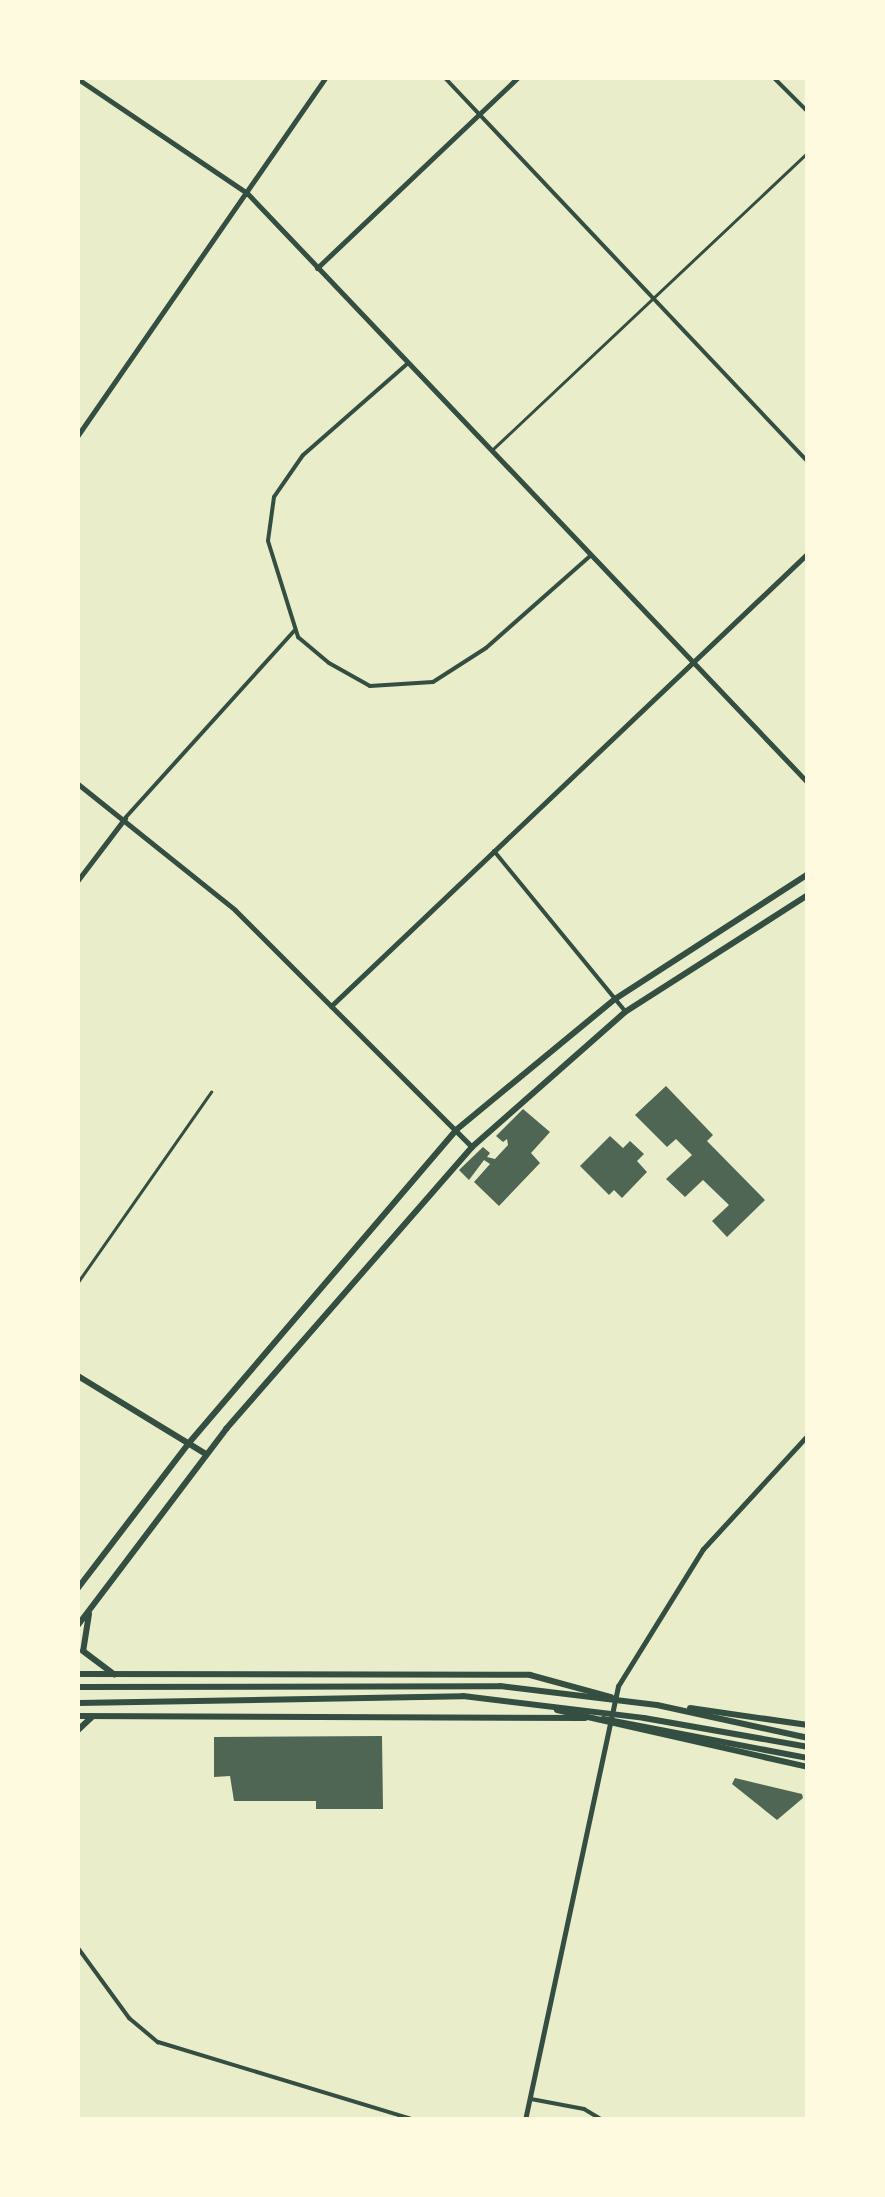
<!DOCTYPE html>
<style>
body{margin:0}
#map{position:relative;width:885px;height:2197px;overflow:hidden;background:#e9edc9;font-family:Commissioner,sans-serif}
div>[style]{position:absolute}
.building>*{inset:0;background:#4f6655}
.pedestrian>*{height:2.5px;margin:-1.25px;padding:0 1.25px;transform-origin:1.25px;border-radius:1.25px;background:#344e41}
.minor>*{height:4px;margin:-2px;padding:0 2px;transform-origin:2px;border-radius:2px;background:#344e41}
.tertiary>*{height:5px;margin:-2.5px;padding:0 2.5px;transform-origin:2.5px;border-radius:2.5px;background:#344e41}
.secondary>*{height:6px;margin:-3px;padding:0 3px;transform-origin:3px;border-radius:3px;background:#344e41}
.primary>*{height:6px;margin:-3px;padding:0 3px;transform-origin:3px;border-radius:3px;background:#344e41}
.trunk>*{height:6px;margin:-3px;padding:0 3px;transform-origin:3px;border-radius:3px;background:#344e41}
span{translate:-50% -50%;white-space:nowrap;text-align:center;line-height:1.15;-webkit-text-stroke:8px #fefae0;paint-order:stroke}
.frame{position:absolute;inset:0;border:80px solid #fefae0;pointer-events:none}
</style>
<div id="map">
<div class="building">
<div style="clip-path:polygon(666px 1086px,713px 1135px,707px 1141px,765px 1200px,727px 1237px,712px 1221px,729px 1205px,703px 1180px,685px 1197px,666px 1179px,692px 1155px,676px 1139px,667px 1147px,635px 1115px)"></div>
<div style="clip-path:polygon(523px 1109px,550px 1132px,531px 1153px,540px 1163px,499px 1206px,474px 1182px,490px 1164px,484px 1160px,469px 1180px,459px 1170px,483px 1147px,490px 1153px,487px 1157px,495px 1159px,508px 1145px,507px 1139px,503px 1142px,496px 1136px)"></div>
<div style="clip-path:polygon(610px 1136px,623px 1148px,630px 1141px,644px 1154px,637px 1161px,647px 1172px,622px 1198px,614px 1190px,609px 1195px,580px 1166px)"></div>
<div style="clip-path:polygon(382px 1736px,383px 1809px,316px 1809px,316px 1801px,234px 1801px,230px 1776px,214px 1777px,214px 1737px)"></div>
<div style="clip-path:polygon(735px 1778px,802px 1794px,803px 1798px,777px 1820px,732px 1784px)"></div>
</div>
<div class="pedestrian">
<div style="left:492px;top:450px;width:434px;rotate:-43.3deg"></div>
<div style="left:78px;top:1282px;width:232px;rotate:-55deg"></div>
</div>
<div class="minor">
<div style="left:445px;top:78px;width:528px;rotate:46.61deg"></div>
<div style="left:774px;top:78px;width:48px;rotate:45deg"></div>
<div style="left:407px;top:364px;width:138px;rotate:138.8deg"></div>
<div style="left:303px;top:455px;width:51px;rotate:124.6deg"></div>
<div style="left:274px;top:497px;width:44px;rotate:97.8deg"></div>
<div style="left:268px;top:541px;width:101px;rotate:72.6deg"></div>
<div style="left:298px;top:637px;width:40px;rotate:40deg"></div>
<div style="left:329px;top:663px;width:47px;rotate:29.3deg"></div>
<div style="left:370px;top:686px;width:63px;rotate:-3.6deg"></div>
<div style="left:433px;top:682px;width:63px;rotate:-32.7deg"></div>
<div style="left:486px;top:648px;width:139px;rotate:-41.5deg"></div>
<div style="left:126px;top:817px;width:251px;rotate:-47.9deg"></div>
<div style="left:494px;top:851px;width:205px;rotate:50.7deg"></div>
<div style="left:78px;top:1948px;width:87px;rotate:53.9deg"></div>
<div style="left:129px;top:2018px;width:38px;rotate:40deg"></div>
<div style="left:158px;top:2042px;width:269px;rotate:16.9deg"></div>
<div style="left:531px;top:2099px;width:54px;rotate:10.7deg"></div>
<div style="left:584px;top:2109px;width:21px;rotate:31deg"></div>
</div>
<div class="tertiary">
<div style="left:78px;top:79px;width:204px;rotate:34deg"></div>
<div style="left:247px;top:193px;width:814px;rotate:46.44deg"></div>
<div style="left:317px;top:268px;width:276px;rotate:-43.5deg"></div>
<div style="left:78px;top:435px;width:434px;rotate:-55.3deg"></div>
<div style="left:78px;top:784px;width:201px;rotate:38.7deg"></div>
<div style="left:235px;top:910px;width:335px;rotate:45deg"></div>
<div style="left:78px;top:880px;width:78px;rotate:-52.8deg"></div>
<div style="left:331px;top:1006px;width:658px;rotate:-43.52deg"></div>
<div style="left:525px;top:2120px;width:444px;rotate:-77.9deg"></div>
<div style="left:618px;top:1686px;width:161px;rotate:-58.2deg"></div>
<div style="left:703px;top:1549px;width:155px;rotate:-47.4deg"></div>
</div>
<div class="secondary">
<div style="left:78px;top:1376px;width:150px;rotate:31.4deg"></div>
</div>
<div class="primary">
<div style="left:78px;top:1588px;width:181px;rotate:-52.6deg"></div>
<div style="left:188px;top:1444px;width:413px;rotate:-49.5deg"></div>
<div style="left:456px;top:1130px;width:206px;rotate:-39.5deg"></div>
<div style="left:615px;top:999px;width:230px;rotate:-32.9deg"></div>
<div style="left:89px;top:1614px;width:37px;rotate:99deg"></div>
<div style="left:83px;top:1651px;width:39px;rotate:37deg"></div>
<div style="left:78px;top:1625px;width:246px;rotate:-52.9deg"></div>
<div style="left:226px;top:1429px;width:374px;rotate:-48.9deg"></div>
<div style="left:472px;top:1147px;width:204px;rotate:-41.4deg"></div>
<div style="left:625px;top:1012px;width:217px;rotate:-32.6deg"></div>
<div style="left:78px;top:1674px;width:452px;rotate:0.1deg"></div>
<div style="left:530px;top:1675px;width:84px;rotate:15.2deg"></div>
<div style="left:78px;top:1716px;width:507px;rotate:0.23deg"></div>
<div style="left:603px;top:1719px;width:209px;rotate:10.8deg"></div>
<div style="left:78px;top:1730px;width:19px;rotate:-43deg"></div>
</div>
<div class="trunk">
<div style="left:78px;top:1687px;width:422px;rotate:-0.1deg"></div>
<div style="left:500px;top:1686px;width:158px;rotate:6.9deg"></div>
<div style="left:657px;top:1705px;width:155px;rotate:12.3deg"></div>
<div style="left:78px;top:1703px;width:385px;rotate:-1deg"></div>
<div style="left:463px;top:1696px;width:182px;rotate:6.9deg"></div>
<div style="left:644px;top:1718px;width:167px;rotate:10deg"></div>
<div style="left:690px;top:1708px;width:119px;rotate:8.2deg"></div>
<div style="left:557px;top:1710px;width:257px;rotate:12.8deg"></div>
</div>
<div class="frame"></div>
</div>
